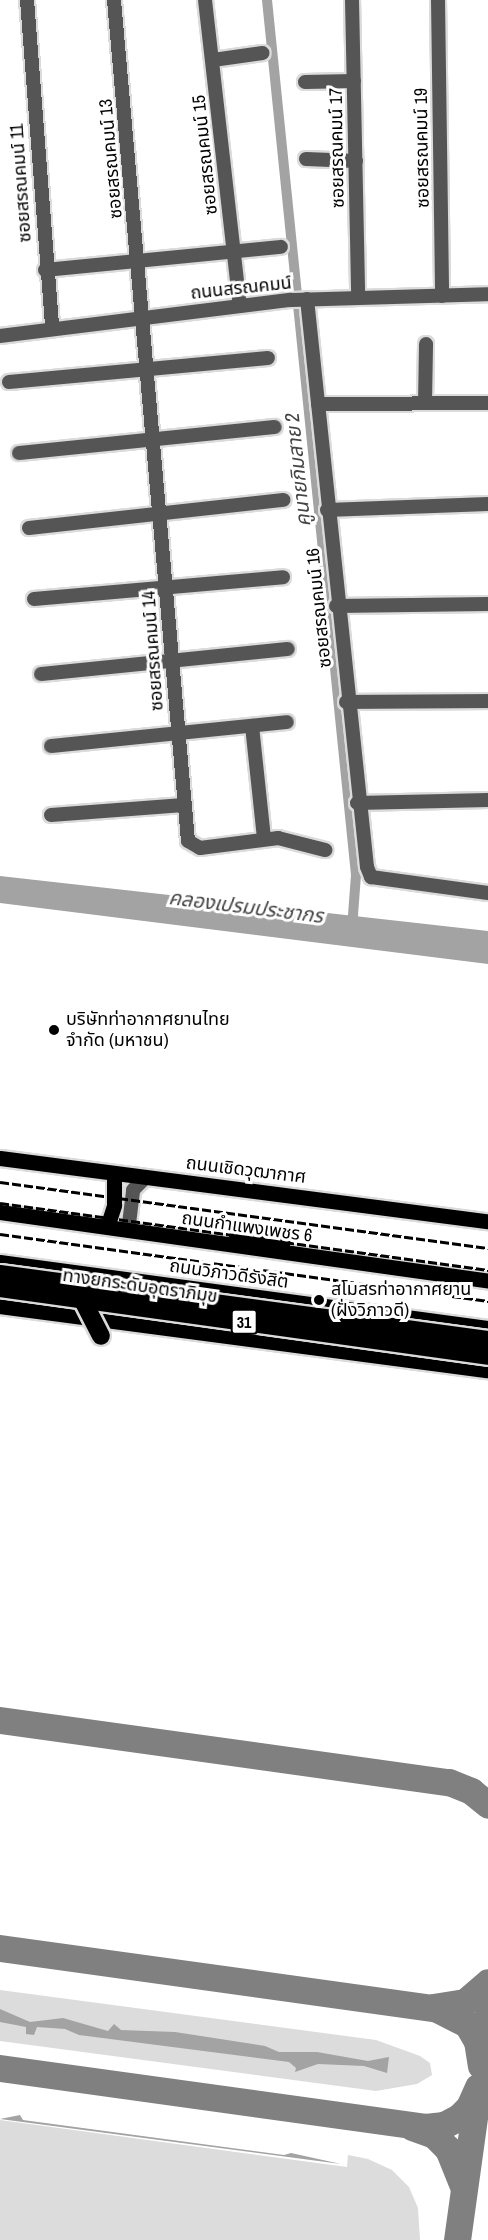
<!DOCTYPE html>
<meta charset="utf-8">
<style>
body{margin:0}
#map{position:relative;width:488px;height:2240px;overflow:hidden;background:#fff;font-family:"Archivo Narrow","Noto Sans Thai",sans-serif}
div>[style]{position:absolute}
.green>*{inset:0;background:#dcdcdc}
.water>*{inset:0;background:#a3a3a3}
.canal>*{height:10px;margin:-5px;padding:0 5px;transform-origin:5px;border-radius:5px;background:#a3a3a3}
.taxiway>*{height:27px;margin:-13.5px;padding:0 13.5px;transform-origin:13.5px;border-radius:13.5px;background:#808080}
.roads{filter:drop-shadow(2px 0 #dbdbdb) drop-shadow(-2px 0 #dbdbdb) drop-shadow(0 2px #dbdbdb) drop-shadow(0 -2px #dbdbdb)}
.minor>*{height:14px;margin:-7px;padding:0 7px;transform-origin:7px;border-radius:7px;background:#555}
.major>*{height:15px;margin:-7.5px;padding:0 7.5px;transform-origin:7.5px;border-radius:7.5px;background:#000}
.highway>*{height:18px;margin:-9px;padding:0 9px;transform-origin:9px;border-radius:9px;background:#000}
.rail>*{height:3px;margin-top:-1.5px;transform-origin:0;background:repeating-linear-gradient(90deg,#000 0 9px,transparent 0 12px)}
.bridges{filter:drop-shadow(2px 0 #dbdbdb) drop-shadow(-2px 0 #dbdbdb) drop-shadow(0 2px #dbdbdb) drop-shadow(0 -2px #dbdbdb)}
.highway-bridge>*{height:18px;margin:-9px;padding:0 9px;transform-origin:9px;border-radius:9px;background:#000}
.dots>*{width:16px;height:16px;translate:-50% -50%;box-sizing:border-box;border:3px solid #fff;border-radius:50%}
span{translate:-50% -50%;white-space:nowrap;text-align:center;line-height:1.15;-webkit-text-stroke:6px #fff;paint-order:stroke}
.shield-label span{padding:2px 4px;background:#fff;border:2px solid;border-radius:4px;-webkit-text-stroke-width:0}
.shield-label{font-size:16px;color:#000;font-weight:700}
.street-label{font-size:18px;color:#000}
.poi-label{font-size:18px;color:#000}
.left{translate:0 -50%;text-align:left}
.water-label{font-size:20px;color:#444;font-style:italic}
</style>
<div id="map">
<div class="green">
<div style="clip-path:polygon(0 1990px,376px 2040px,420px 2056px,430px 2063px,432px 2075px,417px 2084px,376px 2091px,0 2041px)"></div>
<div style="clip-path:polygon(0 2120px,347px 2167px,348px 2155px,368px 2159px,392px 2170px,409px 2187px,418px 2208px,420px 2240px,0 2240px)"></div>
</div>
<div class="water">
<div style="clip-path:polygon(0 876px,488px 931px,488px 964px,0 903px)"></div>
<div style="clip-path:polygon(0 2009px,30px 2022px,63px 2018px,108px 2031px,114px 2024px,121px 2030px,175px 2032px,265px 2046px,279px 2052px,317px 2052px,368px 2061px,389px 2057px,387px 2073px,364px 2066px,318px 2064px,295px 2072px,296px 2068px,289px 2062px,79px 2035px,65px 2029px,37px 2027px,34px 2035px,26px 2034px,26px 2027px,0 2022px)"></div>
<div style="clip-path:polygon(20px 2115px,23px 2120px,284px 2155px,291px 2153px,341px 2164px,0 2119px)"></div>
</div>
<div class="canal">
<div style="left:267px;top:0;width:880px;rotate:84.19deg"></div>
<div style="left:356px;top:875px;width:53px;rotate:94.3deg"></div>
</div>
<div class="taxiway">
<div style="left:0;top:1720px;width:453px;rotate:7.9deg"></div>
<div style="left:449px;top:1782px;width:24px;rotate:22deg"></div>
<div style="left:471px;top:1791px;width:22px;rotate:39deg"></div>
<div style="left:0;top:1948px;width:439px;rotate:7.9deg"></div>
<div style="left:435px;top:2008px;width:36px;rotate:27deg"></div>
<div style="left:467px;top:2024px;width:20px;rotate:60deg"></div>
<div style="left:477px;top:2041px;width:25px;rotate:81deg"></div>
<div style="left:433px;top:2007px;width:32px;rotate:-9deg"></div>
<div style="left:465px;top:2002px;width:30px;rotate:-41deg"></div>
<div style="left:482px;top:2055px;width:43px;rotate:-82.1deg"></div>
<div style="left:0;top:2068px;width:429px;rotate:7.9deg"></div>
<div style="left:425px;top:2127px;width:19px;rotate:-6deg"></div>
<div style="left:444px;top:2125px;width:17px;rotate:-28deg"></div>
<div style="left:459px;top:2117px;width:14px;rotate:-45deg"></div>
<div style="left:469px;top:2107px;width:22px;rotate:-66deg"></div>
<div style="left:412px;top:2127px;width:23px;rotate:20deg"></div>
<div style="left:434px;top:2135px;width:20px;rotate:45deg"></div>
<div style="left:448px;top:2149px;width:38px;rotate:68deg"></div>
<div style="left:457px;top:2240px;width:145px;rotate:-82.1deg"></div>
</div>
<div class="roads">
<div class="minor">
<div style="left:27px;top:0;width:329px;rotate:85.6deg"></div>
<div style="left:114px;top:0;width:844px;rotate:84.97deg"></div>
<div style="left:188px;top:841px;width:14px;rotate:30deg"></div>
<div style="left:200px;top:848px;width:79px;rotate:-7.3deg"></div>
<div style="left:278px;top:838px;width:49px;rotate:14.3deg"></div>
<div style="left:205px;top:0;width:308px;rotate:83.5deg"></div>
<div style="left:352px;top:0;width:296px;rotate:88.8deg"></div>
<div style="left:438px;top:0;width:296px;rotate:89.2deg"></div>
<div style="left:213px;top:60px;width:50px;rotate:-8deg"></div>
<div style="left:305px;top:82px;width:49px;rotate:-1.2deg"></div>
<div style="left:306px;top:159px;width:50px;rotate:2.3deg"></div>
<div style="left:45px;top:270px;width:237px;rotate:-5.6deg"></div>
<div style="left:307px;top:299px;width:571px;rotate:83.97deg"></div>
<div style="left:367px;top:867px;width:11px;rotate:68deg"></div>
<div style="left:371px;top:877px;width:118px;rotate:7.8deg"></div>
<div style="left:0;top:336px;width:293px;rotate:-7.1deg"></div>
<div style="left:291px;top:300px;width:197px;rotate:-1.7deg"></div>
<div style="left:9px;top:382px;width:260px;rotate:-5.3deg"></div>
<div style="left:425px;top:403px;width:59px;rotate:-89deg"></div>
<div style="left:318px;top:404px;width:170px;rotate:-0.3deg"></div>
<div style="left:19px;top:453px;width:257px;rotate:-5.8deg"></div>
<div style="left:327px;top:510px;width:161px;rotate:-2.1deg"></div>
<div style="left:29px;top:528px;width:256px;rotate:-6.3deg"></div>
<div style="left:34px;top:599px;width:250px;rotate:-5deg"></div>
<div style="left:336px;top:606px;width:152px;rotate:-0.8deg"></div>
<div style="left:41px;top:674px;width:248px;rotate:-5.8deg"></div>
<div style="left:346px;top:702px;width:142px;rotate:-0.4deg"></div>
<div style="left:252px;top:726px;width:113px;rotate:83.9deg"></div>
<div style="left:51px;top:746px;width:237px;rotate:-5.8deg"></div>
<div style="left:357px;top:803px;width:131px;rotate:-1.3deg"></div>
<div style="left:51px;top:815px;width:133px;rotate:-4.3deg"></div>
<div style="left:129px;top:1224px;width:34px;rotate:-83deg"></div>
<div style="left:133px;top:1190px;width:18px;rotate:-45deg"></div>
</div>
<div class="major">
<div style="left:0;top:1158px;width:492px;rotate:7.4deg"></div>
<div style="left:0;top:1212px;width:493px;rotate:8deg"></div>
<div style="left:108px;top:1224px;width:20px;rotate:-72deg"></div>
<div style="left:114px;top:1205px;width:32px;rotate:-90deg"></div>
<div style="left:236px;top:1236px;width:47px;rotate:7.3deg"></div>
</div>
<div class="highway">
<div style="left:0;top:1264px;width:492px;rotate:7.7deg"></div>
<div style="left:0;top:1305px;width:492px;rotate:7.5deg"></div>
</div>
</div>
<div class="rail">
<div style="left:0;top:1182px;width:492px;rotate:7.7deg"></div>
<div style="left:0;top:1203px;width:493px;rotate:7.8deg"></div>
<div style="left:0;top:1234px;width:493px;rotate:7.8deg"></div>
</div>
<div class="bridges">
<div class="highway-bridge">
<div style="left:0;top:1274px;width:492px;rotate:7.7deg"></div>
<div style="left:0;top:1288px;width:493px;rotate:7.9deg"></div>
<div style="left:79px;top:1293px;width:48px;rotate:62.9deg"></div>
</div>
</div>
<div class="dots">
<div style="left:54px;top:1030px;background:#000"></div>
<div style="left:319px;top:1300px;background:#000"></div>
</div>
<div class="shield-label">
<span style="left:244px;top:1322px">31</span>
</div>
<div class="street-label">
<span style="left:337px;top:148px;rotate:-91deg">ซอยสรณคมน์ 17</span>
<span style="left:422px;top:148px;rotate:-91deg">ซอยสรณคมน์ 19</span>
<span style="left:205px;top:155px;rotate:-96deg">ซอยสรณคมน์ 15</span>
<span style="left:111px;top:159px;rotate:-95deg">ซอยสรณคมน์ 13</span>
<span style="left:21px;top:183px;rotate:-94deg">ซอยสรณคมน์ 11</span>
<span style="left:241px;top:288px;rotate:-6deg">ถนนสรณคมน์</span>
<span style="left:319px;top:608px;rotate:-96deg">ซอยสรณคมน์ 16</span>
<span style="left:153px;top:651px;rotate:-94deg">ซอยสรณคมน์ 14</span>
<span style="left:246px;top:1170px;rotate:7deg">ถนนเชิดวุฒากาศ</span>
<span style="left:247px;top:1227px;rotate:8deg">ถนนกำแพงเพชร 6</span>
<span style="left:229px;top:1274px;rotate:8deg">ถนนวิภาวดีรังสิต</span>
<span style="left:140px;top:1286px;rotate:8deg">ทางยกระดับอุตราภิมุข</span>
</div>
<div class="poi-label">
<span class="left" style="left:66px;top:1030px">บริษัทท่าอากาศยานไทย<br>จำกัด (มหาชน)</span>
<span class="left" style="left:331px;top:1300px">สโมสรท่าอากาศยาน<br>(ฝั่งวิภาวดี)</span>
</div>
<div class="water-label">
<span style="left:297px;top:470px;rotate:-96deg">คูนายกิมสาย 2</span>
<span style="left:246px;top:906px;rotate:7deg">คลองเปรมประชากร</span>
</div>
</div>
